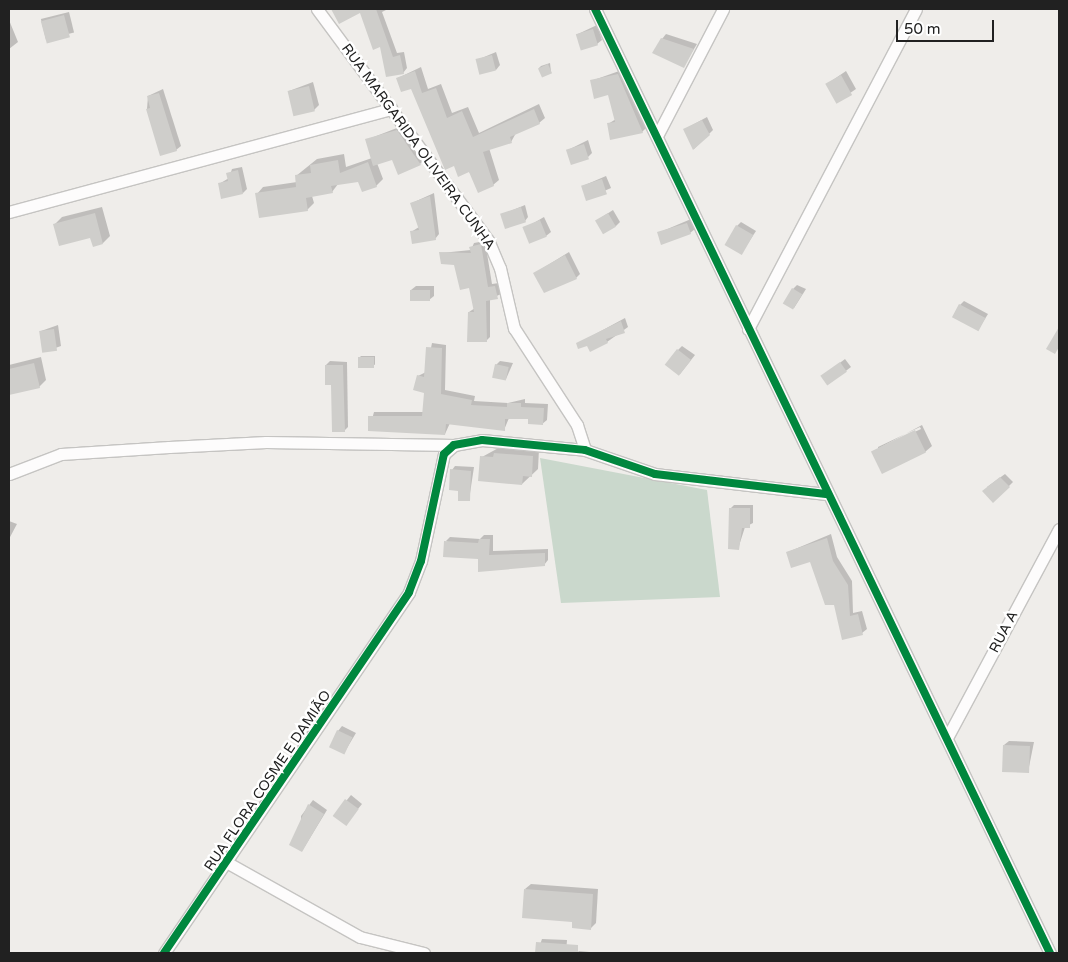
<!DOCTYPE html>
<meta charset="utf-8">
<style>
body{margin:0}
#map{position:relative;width:1068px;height:962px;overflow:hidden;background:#efedea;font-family:"Varela Round",sans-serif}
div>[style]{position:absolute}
.cemetery>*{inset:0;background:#cad8cc}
.shadow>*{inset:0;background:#0003;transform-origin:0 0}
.building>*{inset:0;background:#cfcecb;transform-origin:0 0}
.roads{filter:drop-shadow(1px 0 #c5c4c2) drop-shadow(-1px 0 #c5c4c2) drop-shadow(0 1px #c5c4c2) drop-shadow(0 -1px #c5c4c2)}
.street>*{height:11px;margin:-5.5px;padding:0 5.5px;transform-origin:5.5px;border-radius:5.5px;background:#fdfcfc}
.cycleway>*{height:8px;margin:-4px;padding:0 4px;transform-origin:4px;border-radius:4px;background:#00873e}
span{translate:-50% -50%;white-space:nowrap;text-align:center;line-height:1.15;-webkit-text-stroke:5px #fff;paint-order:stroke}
.street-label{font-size:14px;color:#212121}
.frame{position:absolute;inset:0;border:10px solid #212121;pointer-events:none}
.scale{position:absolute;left:896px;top:20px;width:98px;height:22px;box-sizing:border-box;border:2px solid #212121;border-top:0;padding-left:6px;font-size:15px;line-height:18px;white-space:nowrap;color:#212121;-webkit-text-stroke:4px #fff;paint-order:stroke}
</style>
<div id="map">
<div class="cemetery">
<div style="clip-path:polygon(540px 458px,707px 490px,720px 597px,561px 603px)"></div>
</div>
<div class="shadow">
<div style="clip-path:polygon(332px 9px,388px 9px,382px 12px,397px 53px,404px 52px,407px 68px,403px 73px,361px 11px,340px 22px)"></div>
<div style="left:69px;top:12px;width:21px;height:29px;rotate:76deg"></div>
<div style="clip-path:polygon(9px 20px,18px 42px,9px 49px)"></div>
<div style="clip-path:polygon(597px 25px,602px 40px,597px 44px,578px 34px)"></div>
<div style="clip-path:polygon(666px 34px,697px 44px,683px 67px,662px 39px)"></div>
<div style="clip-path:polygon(496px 52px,500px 65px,496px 70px,477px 60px)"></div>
<div style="clip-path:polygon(550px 63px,551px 72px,539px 68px,541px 66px)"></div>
<div style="clip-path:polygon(421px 67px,428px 89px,441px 84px,452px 113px,468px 107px,479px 133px,539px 104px,545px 118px,539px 123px,516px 133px,511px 142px,489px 148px,499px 180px,493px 185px,454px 164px,411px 87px,398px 78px)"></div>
<div style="clip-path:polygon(622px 70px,646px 128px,642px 132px,608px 124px,616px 119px,609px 94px,591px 81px)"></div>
<div style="clip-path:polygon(846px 71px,856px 89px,837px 102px,827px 84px)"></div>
<div style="clip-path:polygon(313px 82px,319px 105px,314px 110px,289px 91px)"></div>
<div style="clip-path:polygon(163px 89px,181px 146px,176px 150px,147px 109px,148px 96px)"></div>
<div style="clip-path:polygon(707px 117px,713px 130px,694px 149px,685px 129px)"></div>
<div style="clip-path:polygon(402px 126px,424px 160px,420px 164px,392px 159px,377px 163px,383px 179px,376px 186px,363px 191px,359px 180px,338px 184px,332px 192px,312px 196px,314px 203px,307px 210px,257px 194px,263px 187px,297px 182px,296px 176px,317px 159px,344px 154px,346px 167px,372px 158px,366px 140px)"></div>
<div style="clip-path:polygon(588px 140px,592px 153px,588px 157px,568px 150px)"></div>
<div style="clip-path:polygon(242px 167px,247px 189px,243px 193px,219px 184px,229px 178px,232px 169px)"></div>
<div style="left:606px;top:176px;width:13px;height:26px;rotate:67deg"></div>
<div style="clip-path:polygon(434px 193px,439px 234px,435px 239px,411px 232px,419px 227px,412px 203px)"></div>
<div style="clip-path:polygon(525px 205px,528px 217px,525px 221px,501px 215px)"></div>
<div style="clip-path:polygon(102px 207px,110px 236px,103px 243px,94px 245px,91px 236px,55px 224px,62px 217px)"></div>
<div style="clip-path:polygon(613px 210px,620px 222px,616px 226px,596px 221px)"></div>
<div style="clip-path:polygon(544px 217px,551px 232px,546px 236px,525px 228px)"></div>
<div style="clip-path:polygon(691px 219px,695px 229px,690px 233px,658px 233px)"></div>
<div style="clip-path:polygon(741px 222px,756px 231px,741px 254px,737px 226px)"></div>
<div style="clip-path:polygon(485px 241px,492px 284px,499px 283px,501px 294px,490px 299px,490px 337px,486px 341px,469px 312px,475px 308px,470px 286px,455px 264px,441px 253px,471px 250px,474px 243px)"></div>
<div style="clip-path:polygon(569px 252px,580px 274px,576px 278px,535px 273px)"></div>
<div style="clip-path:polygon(797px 285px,806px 289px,794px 308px,793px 289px)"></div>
<div style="clip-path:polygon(416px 286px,434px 286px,434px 296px,429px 300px,411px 290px)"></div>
<div style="clip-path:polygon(964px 301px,988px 314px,978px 330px,960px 305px)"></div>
<div style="clip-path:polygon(625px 318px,628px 327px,607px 342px,577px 344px)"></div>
<div style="clip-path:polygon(58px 325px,61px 346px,44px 352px,41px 331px)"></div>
<div style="clip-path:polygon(432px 343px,446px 345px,445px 390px,475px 396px,474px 401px,508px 403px,525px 399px,525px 403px,548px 404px,547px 420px,542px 424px,529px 418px,509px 418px,504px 430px,450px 423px,445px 434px,369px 430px,374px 412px,424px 412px,425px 392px,418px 376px,426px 372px)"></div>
<div style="clip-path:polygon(682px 346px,695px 355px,680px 374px,678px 350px)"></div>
<div style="clip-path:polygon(361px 356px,375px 356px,375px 365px,359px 358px)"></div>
<div style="clip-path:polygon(41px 357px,46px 380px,39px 387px,9px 393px,9px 365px)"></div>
<div style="left:845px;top:359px;width:10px;height:29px;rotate:53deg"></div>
<div style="clip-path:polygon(330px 361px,347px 362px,348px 427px,344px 431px,326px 365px)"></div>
<div style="clip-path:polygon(500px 361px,513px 363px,506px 379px,496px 365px)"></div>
<div style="clip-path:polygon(evenodd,922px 425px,932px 446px,925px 452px,872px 452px,922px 425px,920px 427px,921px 429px,878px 449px,878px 447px,920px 427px)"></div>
<div style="clip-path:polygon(502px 446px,539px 449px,538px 469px,522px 484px,482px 457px)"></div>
<div style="clip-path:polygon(455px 466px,474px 467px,469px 500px,459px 490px,452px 470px)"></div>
<div style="clip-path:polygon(1005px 474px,1013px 482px,994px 501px,987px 487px)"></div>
<div style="clip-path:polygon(734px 505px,753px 505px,753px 523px,745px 527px,738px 549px,730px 509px)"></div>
<div style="clip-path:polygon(9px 521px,17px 524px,9px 539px)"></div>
<div style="clip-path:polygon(831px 534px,837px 557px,852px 581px,853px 613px,862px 611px,867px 629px,862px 633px,835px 604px,811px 560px,788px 552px)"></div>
<div style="clip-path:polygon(484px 535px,493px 535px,493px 551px,548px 549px,548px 560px,544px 565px,479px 558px,446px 541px,450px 537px,480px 539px)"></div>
<div style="clip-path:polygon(342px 726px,356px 733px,344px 753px,338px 731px)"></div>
<div style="clip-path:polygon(1009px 741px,1034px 742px,1028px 772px,1004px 745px)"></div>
<div style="clip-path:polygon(351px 795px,362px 804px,349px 820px,334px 816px)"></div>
<div style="clip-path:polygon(313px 800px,327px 810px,302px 851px,301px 816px)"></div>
<div style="clip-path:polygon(531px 884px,598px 889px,596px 923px,590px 929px,573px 921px,525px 889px)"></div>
<div style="clip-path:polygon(542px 939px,567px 940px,566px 953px,537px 953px)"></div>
<div style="clip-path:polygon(579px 951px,600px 953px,577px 953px)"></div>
</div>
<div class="building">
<div style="clip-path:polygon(331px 9px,376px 9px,393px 57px,400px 55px,404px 74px,386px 77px,380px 47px,373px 50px,360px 13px,339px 24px)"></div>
<div style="left:64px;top:15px;width:23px;height:24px;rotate:75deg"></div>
<div style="left:593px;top:29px;width:17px;height:18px;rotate:73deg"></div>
<div style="clip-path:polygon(661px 38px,694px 49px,684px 68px,652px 53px)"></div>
<div style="left:492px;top:55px;width:16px;height:17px;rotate:76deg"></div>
<div style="left:548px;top:64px;width:10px;height:11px;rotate:66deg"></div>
<div style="clip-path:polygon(415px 71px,422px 93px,436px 88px,447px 118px,462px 111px,473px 137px,534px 109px,540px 124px,510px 137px,512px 143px,483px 152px,494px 186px,478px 193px,469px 172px,458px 177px,454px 166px,445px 170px,411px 89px,401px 92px,396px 78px)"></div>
<div style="clip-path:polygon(618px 74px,643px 133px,610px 140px,607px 123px,615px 122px,608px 95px,594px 99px,590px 80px)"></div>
<div style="left:841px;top:75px;width:23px;height:18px;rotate:61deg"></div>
<div style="left:309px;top:86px;width:26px;height:22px;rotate:77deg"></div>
<div style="clip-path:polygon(159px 93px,177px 151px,160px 156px,146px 109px,150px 108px,147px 96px)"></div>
<div style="clip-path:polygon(702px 120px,710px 135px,693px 150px,683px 129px)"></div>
<div style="clip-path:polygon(397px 130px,421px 165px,398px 175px,392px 160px,373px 166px,365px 139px)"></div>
<div style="left:584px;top:144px;width:16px;height:19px;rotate:72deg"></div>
<div style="clip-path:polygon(338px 160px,340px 173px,368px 162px,377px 187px,362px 192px,358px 182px,331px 186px,333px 193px,306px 198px,308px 211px,259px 218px,255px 193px,296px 187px,295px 175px,311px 173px,310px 165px)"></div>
<div style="clip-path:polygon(238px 170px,243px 194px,221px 199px,218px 183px,228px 181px,226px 173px)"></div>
<div style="left:602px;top:179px;width:16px;height:22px;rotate:72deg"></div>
<div style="clip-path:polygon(430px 196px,436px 240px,412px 244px,410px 231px,419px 230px,410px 203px)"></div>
<div style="left:521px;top:207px;width:16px;height:22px;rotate:72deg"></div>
<div style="clip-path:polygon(95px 213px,103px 244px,93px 247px,90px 238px,59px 246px,53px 224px)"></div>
<div style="left:608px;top:213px;width:16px;height:15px;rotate:60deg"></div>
<div style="left:540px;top:220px;width:18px;height:19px;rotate:68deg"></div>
<div style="clip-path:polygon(687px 223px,691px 234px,661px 245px,657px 232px)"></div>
<div style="left:736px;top:225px;width:20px;height:23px;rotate:30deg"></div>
<div style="clip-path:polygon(481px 244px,488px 287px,495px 286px,498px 299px,486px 301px,487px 342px,467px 342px,468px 312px,474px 312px,469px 288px,460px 290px,454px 265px,441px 264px,439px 252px,471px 253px,469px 247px)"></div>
<div style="clip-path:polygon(565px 255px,577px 279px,544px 293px,533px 273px)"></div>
<div style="left:792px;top:288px;width:12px;height:18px;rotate:31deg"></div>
<div style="left:410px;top:290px;width:20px;height:11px"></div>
<div style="left:959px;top:304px;width:30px;height:15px;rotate:28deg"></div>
<div style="clip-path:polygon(621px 321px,625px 333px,606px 339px,608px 343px,590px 352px,587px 346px,578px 349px,576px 343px)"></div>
<div style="clip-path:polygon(1059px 327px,1059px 347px,1055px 354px,1046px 349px)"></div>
<div style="left:54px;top:329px;width:22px;height:15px;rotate:82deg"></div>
<div style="clip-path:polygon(426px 347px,442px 348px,441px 394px,472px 400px,471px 405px,507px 407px,507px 403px,521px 403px,521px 407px,544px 408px,543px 425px,528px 424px,528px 419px,505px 419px,505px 431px,446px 424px,445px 435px,368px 431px,368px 416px,422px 416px,424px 393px,413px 390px,417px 375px,424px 377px)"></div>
<div style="left:677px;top:349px;width:18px;height:20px;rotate:38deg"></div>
<div style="left:358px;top:357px;width:16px;height:11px"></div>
<div style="left:840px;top:362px;width:12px;height:24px;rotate:55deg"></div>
<div style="clip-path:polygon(34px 363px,40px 388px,9px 395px,9px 369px)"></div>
<div style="left:495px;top:364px;width:14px;height:14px;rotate:12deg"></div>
<div style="clip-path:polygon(325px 365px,343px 365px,345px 432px,332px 432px,331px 385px,325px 385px)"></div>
<div style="left:915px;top:430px;width:25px;height:49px;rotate:64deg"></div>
<div style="clip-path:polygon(494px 453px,533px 456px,532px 477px,523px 476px,522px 485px,478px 481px,480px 456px,493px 457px)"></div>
<div style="clip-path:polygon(450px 469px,471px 471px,470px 501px,458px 501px,458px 491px,449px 490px)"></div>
<div style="clip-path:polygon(1000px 477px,1010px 487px,993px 503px,982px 491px)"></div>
<div style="clip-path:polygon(729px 508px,750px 508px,750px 528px,742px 528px,739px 550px,728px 549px)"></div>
<div style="clip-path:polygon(827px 538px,833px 561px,848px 585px,850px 616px,858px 614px,863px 635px,842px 640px,834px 605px,825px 605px,810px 562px,791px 568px,786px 552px)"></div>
<div style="clip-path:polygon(479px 539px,490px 539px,489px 555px,545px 553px,545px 566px,478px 572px,478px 559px,443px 557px,444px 541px,478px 543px)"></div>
<div style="left:337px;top:730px;width:17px;height:19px;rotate:25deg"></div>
<div style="left:1003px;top:745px;width:27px;height:27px;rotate:2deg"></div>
<div style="left:345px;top:799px;width:17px;height:21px;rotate:36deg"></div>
<div style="clip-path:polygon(308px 804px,324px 814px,302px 852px,289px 845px)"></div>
<div style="clip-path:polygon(524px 889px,593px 894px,591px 930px,572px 928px,572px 922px,522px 918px)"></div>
<div style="clip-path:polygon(536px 942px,578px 945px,578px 953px,535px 953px)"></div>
</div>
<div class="roads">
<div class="street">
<div style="left:317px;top:9px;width:287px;rotate:53.5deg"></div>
<div style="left:488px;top:240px;width:30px;rotate:67deg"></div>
<div style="left:500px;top:268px;width:62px;rotate:76.9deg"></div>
<div style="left:514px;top:328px;width:116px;rotate:57deg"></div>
<div style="left:577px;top:425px;width:26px;rotate:72deg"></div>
<div style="left:595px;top:9px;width:1048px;rotate:64.27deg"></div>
<div style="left:658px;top:134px;width:141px;rotate:-62.5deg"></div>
<div style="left:9px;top:212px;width:396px;rotate:-15.1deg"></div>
<div style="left:748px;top:329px;width:361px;rotate:-62.3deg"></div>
<div style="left:9px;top:474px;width:56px;rotate:-21deg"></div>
<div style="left:61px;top:454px;width:108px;rotate:-3.7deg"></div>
<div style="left:169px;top:447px;width:97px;rotate:-3deg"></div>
<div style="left:266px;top:442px;width:188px;rotate:0.9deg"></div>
<div style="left:948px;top:736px;width:235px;rotate:-61.8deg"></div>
<div style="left:228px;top:863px;width:151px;rotate:29.3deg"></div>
<div style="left:360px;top:937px;width:66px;rotate:14deg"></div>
<div style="left:164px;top:953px;width:436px;rotate:-55.8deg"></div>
<div style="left:409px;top:592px;width:33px;rotate:-69deg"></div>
<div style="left:421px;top:561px;width:109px;rotate:-77.9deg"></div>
<div style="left:444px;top:454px;width:13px;rotate:-42deg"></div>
<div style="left:454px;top:445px;width:28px;rotate:-10deg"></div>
<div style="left:482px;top:440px;width:103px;rotate:5.5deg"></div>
<div style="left:585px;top:450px;width:74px;rotate:18.9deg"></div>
<div style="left:655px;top:474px;width:172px;rotate:6.7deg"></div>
</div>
</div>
<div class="cycleway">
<div style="left:595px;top:9px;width:1048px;rotate:64.27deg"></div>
<div style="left:164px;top:953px;width:436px;rotate:-55.8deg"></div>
<div style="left:409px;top:592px;width:33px;rotate:-69deg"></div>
<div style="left:421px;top:561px;width:109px;rotate:-77.9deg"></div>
<div style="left:444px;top:454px;width:13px;rotate:-42deg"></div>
<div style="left:454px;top:445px;width:28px;rotate:-10deg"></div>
<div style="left:482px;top:440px;width:103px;rotate:5.5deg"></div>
<div style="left:585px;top:450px;width:74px;rotate:18.9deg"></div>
<div style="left:655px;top:474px;width:172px;rotate:6.7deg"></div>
</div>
<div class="street-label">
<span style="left:418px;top:147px;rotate:54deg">RUA MARGARIDA OLIVEIRA CUNHA</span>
<span style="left:1004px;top:632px;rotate:-62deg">RUA A</span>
<span style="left:268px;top:781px;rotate:-56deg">RUA FLORA COSME E DAMIÃO</span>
</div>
<div class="frame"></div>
<div class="scale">50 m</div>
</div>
